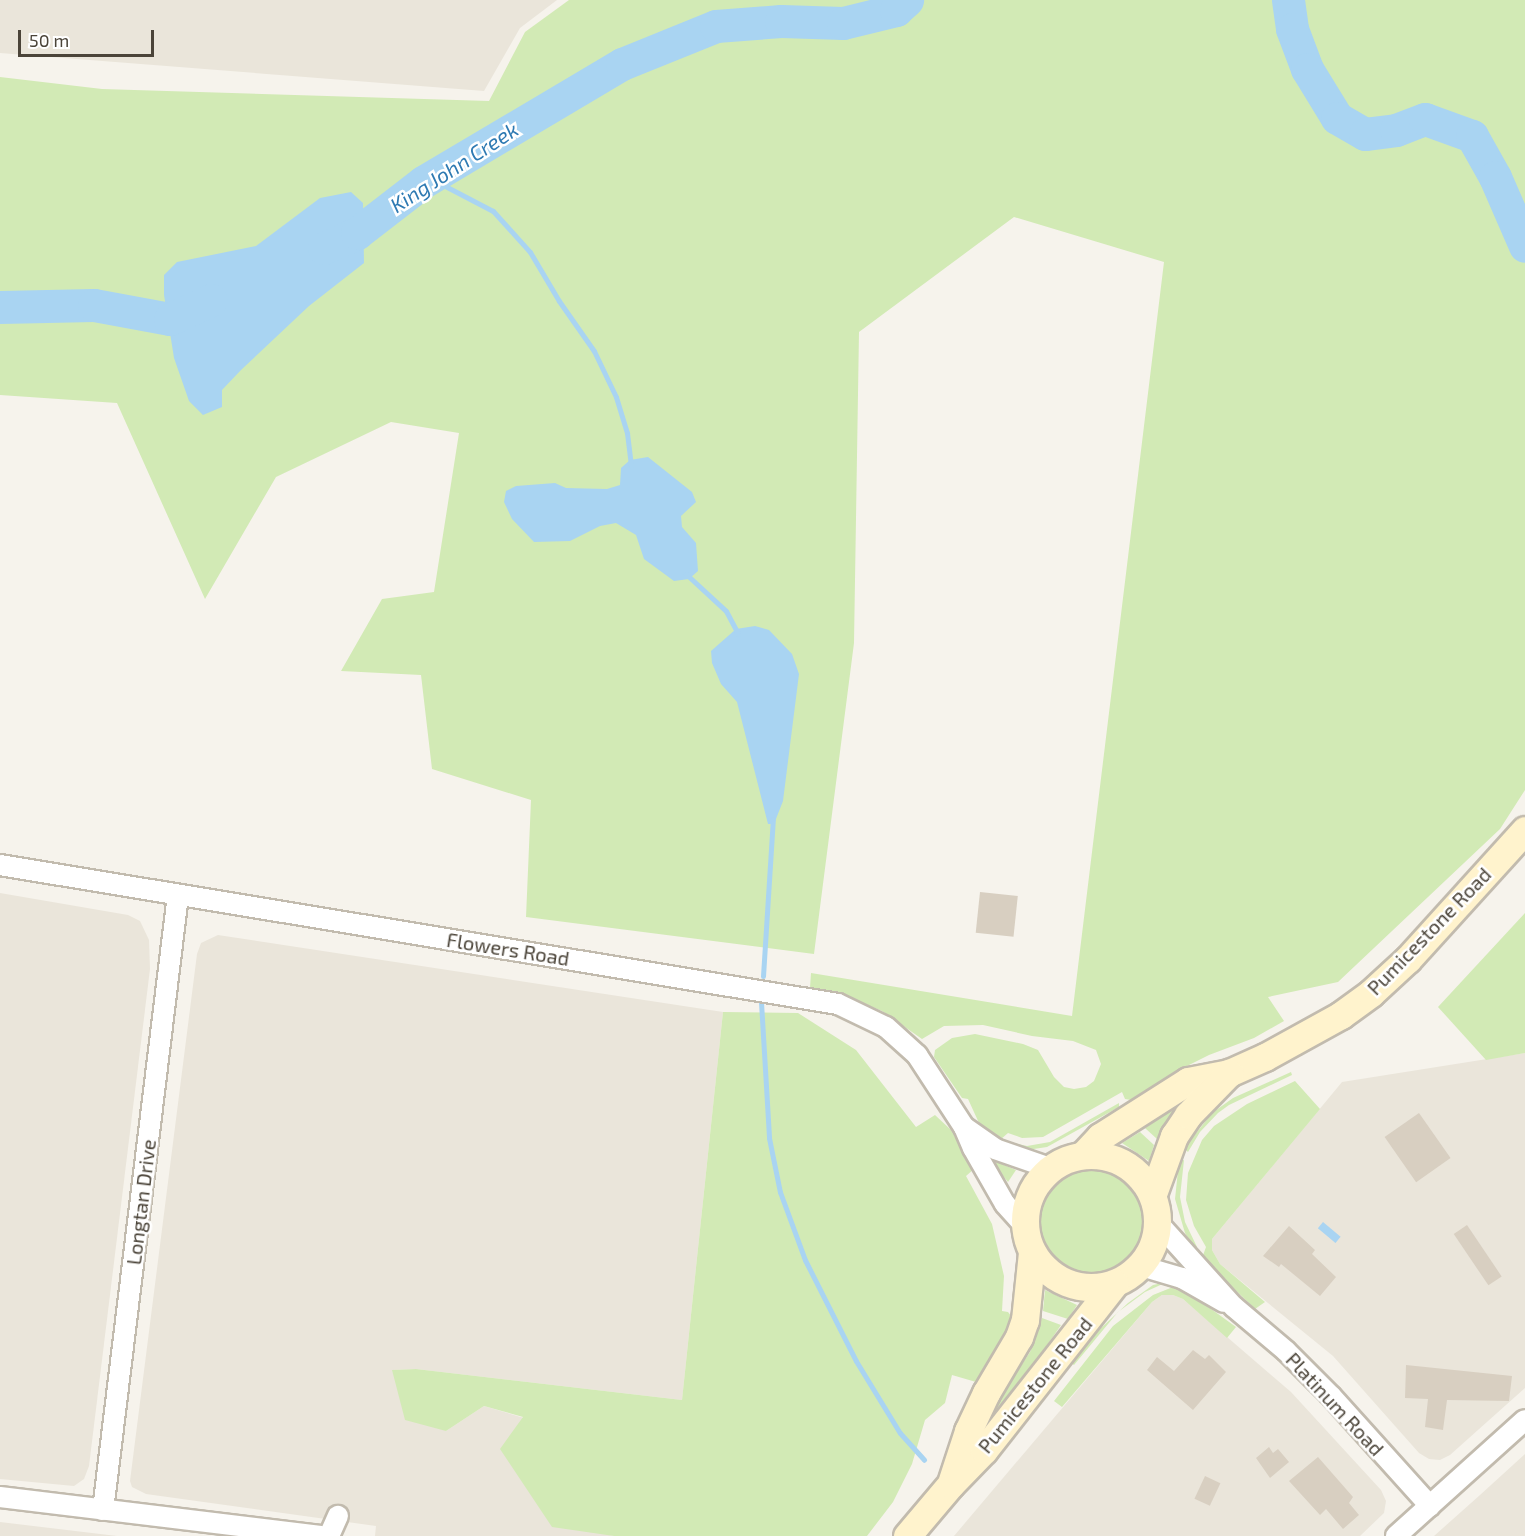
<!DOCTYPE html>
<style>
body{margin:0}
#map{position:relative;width:1525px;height:1536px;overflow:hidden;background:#f6f3ec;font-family:"Exo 2",sans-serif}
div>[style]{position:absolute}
.residential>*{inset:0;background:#eae5da}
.green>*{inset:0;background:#d2eab5}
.round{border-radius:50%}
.water>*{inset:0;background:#a9d4f2;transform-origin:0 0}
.stream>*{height:5px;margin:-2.5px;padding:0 2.5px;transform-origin:2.5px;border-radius:2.5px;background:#a9d4f2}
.river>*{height:33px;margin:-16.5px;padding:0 16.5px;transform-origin:16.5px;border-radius:16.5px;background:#a9d4f2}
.building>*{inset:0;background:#d8cfc1;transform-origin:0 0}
.roads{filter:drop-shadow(2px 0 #c2bbae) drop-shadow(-2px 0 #c2bbae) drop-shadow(0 2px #c2bbae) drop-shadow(0 -2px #c2bbae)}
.minor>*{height:20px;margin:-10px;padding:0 10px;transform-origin:10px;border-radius:10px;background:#fff}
.secondary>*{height:27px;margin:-13.5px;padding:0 13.5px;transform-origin:13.5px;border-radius:13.5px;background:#fff3cd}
.secondary>.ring{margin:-13.5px;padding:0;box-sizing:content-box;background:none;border:27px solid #fff3cd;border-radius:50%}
span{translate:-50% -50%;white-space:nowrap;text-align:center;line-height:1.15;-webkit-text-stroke:5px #fff;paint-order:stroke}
.street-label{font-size:20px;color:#4b4439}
.water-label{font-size:21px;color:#2e7ab2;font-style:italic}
.scale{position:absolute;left:18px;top:30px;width:136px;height:27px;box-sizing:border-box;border:3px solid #4b4439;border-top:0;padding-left:8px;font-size:18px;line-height:21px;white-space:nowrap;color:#4b4439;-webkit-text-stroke:4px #fff;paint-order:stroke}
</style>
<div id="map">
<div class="residential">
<div style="clip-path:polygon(0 0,557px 0,520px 28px,484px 91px,0 53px)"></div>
<div style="clip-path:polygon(0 893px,128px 915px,140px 921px,149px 940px,150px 969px,89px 1466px,84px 1479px,74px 1486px,0 1479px)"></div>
<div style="clip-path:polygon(218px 935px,723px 1012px,682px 1400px,416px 1369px,393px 1370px,446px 1431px,484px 1406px,524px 1418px,606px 1534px,614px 1536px,375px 1536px,376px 1526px,146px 1494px,132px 1487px,130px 1481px,197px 954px,201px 943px)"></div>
<div style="clip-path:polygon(1525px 1053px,1525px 1388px,1450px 1455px,1440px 1460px,1429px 1459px,1419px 1453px,1333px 1356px,1220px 1264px,1212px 1250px,1212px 1239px,1342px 1082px)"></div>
<div style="clip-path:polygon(1162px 1295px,1173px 1295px,1183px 1299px,1291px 1392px,1381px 1490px,1386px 1501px,1384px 1513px,1360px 1536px,954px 1536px,1152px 1302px)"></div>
<div style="clip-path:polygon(1525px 1454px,1525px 1536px,1434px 1536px,1480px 1495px)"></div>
<div style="clip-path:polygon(0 1522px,117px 1536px,0 1536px)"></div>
</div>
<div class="green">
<div style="clip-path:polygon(569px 0,1525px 0,1525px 790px,1500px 829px,1338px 982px,1268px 997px,1284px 1021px,1254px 1038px,1209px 1055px,1173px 1073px,1131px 1100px,1125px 1099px,1122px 1092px,1043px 1137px,1022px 1138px,1008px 1133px,1000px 1140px,979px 1123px,968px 1099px,962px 1098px,934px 1057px,935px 1050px,952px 1038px,975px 1034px,1023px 1044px,1038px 1050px,1054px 1077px,1064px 1087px,1074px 1089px,1086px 1087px,1094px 1081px,1101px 1064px,1096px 1050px,1073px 1041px,1032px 1036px,983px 1025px,944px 1026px,922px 1039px,882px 1011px,863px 1003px,810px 988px,811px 973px,1072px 1016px,1164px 262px,1014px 217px,859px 332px,854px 643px,814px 954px,526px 917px,531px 800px,432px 769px,421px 675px,341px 671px,382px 599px,434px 592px,459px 433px,391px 422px,276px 477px,205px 599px,117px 403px,0 395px,0 77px,102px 89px,489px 101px,525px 32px)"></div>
<div style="clip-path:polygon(1525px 913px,1525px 1053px,1486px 1060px,1438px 1007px)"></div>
<div style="clip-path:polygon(723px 1012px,798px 1013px,856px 1050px,916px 1127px,935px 1115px,951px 1130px,974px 1169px,966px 1176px,992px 1224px,1004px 1276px,1002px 1311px,1008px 1312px,1011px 1316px,1006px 1332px,976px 1382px,952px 1375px,945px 1403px,925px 1420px,912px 1464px,893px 1502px,867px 1536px,614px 1536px,552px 1527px,500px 1449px,523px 1417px,484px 1406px,446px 1431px,405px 1420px,392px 1370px,416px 1369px,682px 1400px)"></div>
<div style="clip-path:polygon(1291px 1072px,1292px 1075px,1229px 1105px,1218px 1113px,1200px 1132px,1188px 1152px,1185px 1149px,1189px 1142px,1212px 1113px,1233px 1098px)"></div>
<div style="clip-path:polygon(1295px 1081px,1320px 1109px,1212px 1239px,1212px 1250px,1220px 1264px,1265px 1302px,1255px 1309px,1202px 1258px,1206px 1247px,1194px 1226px,1186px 1200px,1188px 1173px,1202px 1140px,1214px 1126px,1247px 1104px)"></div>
<div style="clip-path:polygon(1119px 1103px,1119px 1107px,1047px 1147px,1027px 1150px,1012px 1146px,1010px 1142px,1027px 1146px,1050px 1142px)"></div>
<div style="clip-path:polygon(1175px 1108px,1157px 1139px,1145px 1128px,1171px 1110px)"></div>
<div style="clip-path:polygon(1140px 1132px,1154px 1145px,1149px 1161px,1122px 1143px)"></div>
<div style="clip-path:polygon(1184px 1160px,1180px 1197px,1185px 1222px,1197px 1247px,1193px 1247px,1185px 1233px,1175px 1199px,1179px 1161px)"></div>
<div style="clip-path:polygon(997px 1162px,1016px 1170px,1008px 1182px,994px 1165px)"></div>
<div class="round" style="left:1038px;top:1168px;width:108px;height:108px"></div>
<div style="clip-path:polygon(1167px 1282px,1145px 1292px,1118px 1312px,1074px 1365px,1071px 1363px,1101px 1328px,1128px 1303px,1153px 1285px)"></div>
<div style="clip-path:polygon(1178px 1285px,1236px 1327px,1227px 1338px,1183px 1299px,1173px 1295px,1162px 1295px,1152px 1302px,1062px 1407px,1054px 1401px,1113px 1326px,1153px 1295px)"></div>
<div style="clip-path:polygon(1045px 1290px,1077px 1305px,1068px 1319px,1043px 1311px)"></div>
<div style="clip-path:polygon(1042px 1318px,1061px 1325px,1026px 1376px,985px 1428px,997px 1402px,1030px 1352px)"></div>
</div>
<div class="water">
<div style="clip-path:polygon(351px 192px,363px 203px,364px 263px,309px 306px,241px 370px,222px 390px,222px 407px,203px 415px,189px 401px,174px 358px,164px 295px,164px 275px,177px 262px,256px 246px,320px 198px)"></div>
<div style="clip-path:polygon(648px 457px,692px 492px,696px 502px,681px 516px,682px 527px,696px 543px,698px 571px,689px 579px,674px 581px,644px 559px,636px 535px,616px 523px,600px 526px,570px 541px,534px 542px,512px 519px,504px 502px,506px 491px,516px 486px,555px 483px,566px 488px,607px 489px,620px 485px,621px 468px,630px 460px)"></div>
<div style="clip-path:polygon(755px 626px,769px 630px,792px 654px,799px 674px,783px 801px,774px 824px,768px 824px,737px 702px,721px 684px,712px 663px,711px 651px,736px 629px)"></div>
<div style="left:1323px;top:1222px;width:23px;height:8px;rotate:40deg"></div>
</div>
<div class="stream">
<div style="left:423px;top:182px;width:22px;rotate:10deg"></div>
<div style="left:445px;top:186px;width:54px;rotate:27.5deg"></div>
<div style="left:493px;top:211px;width:55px;rotate:47.9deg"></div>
<div style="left:530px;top:252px;width:57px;rotate:59.4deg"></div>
<div style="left:559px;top:301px;width:61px;rotate:55deg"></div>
<div style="left:594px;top:351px;width:51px;rotate:64.4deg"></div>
<div style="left:616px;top:397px;width:38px;rotate:73deg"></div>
<div style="left:627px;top:433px;width:33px;rotate:83deg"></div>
<div style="left:686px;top:574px;width:54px;rotate:42.8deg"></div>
<div style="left:726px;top:611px;width:26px;rotate:62deg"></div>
<div style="left:763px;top:976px;width:157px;rotate:-86.4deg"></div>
<div style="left:761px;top:1002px;width:136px;rotate:86.6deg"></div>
<div style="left:769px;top:1138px;width:55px;rotate:78.5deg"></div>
<div style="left:780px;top:1192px;width:72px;rotate:69.8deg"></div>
<div style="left:805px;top:1260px;width:113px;rotate:63.2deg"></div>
<div style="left:856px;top:1361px;width:84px;rotate:58.6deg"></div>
<div style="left:900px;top:1433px;width:36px;rotate:48deg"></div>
</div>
<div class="river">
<div style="left:1288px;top:0;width:29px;rotate:82deg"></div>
<div style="left:1292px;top:29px;width:43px;rotate:69.4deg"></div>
<div style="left:1307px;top:69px;width:57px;rotate:58.5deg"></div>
<div style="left:1337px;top:118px;width:32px;rotate:30deg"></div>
<div style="left:1365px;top:134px;width:31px;rotate:-7deg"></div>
<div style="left:1396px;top:130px;width:31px;rotate:-21deg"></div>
<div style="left:1425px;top:119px;width:50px;rotate:19.9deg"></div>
<div style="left:1472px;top:136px;width:47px;rotate:60.7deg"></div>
<div style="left:1495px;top:177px;width:75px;rotate:66.5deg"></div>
<div style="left:324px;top:248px;width:36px;rotate:-24deg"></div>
<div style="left:357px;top:233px;width:83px;rotate:-37.7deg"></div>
<div style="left:423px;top:182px;width:231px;rotate:-30.7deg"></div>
<div style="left:622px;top:64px;width:101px;rotate:-22deg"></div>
<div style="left:716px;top:26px;width:65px;rotate:-4.4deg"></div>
<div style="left:781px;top:21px;width:62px;rotate:1.8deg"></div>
<div style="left:843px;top:23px;width:55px;rotate:-13.8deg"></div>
<div style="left:896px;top:10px;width:15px;rotate:-42deg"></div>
<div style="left:0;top:307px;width:94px;rotate:-1.2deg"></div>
<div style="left:94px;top:305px;width:77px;rotate:10.4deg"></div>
<div style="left:170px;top:319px;width:45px;rotate:-24.9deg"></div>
</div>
<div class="building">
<div style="left:980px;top:892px;width:38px;height:41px;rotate:6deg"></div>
<div style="left:1419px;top:1113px;width:55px;height:42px;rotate:55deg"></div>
<div style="left:1467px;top:1225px;width:62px;height:16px;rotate:56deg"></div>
<div style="clip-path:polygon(1289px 1226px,1315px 1250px,1312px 1254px,1336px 1277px,1320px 1296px,1281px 1264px,1279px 1267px,1263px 1256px)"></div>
<div style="clip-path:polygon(1193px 1350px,1205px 1359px,1209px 1355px,1226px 1372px,1193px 1410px,1147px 1370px,1157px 1357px,1174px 1371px)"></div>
<div style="clip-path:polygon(1406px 1365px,1512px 1376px,1509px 1401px,1447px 1400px,1443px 1430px,1425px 1427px,1428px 1399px,1405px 1398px)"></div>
<div style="clip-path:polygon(1269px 1447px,1273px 1453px,1278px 1449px,1289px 1462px,1270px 1478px,1256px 1458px)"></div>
<div style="clip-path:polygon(1318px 1457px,1353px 1497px,1349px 1503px,1359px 1515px,1343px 1529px,1326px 1509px,1320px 1515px,1289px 1481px)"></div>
<div style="left:1205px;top:1476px;width:17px;height:25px;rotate:25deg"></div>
</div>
<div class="roads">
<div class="minor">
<div style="left:0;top:865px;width:849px;rotate:9.42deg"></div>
<div style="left:838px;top:1004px;width:53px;rotate:25.6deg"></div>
<div style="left:886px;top:1027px;width:42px;rotate:42.1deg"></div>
<div style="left:917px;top:1055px;width:86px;rotate:56.9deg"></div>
<div style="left:964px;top:1127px;width:23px;rotate:67deg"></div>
<div style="left:973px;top:1148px;width:64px;rotate:60.3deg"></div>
<div style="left:1005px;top:1204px;width:28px;rotate:48deg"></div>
<div style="left:964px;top:1127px;width:38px;rotate:35deg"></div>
<div style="left:995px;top:1149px;width:58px;rotate:19.1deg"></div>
<div style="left:1158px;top:1223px;width:113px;rotate:47.9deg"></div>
<div style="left:1234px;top:1307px;width:68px;rotate:40.2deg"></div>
<div style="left:1286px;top:1351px;width:64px;rotate:45deg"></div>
<div style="left:1331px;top:1396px;width:148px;rotate:48deg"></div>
<div style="left:1141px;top:1266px;width:43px;rotate:16.3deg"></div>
<div style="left:1182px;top:1278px;width:48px;rotate:29.7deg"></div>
<div style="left:0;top:1497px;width:323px;rotate:6.9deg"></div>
<div style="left:103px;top:1510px;width:620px;rotate:-83.05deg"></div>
<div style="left:329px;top:1536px;width:22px;rotate:-66deg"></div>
<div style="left:1396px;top:1536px;width:173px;rotate:-42deg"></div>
</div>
<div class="secondary">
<div class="ring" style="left:1025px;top:1155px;width:105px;height:105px"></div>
<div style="left:1083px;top:1155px;width:25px;rotate:-47deg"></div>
<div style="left:1100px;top:1137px;width:104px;rotate:-32.5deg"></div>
<div style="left:1188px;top:1081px;width:42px;rotate:-11deg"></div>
<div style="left:1229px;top:1073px;width:39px;rotate:-24deg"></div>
<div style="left:1265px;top:1057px;width:87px;rotate:-28.9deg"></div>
<div style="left:1341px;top:1015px;width:37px;rotate:-36deg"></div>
<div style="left:1371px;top:993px;width:50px;rotate:-42.6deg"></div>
<div style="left:1408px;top:959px;width:174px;rotate:-47.8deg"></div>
<div style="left:1153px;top:1194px;width:62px;rotate:-70.1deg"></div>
<div style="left:1174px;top:1136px;width:25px;rotate:-56deg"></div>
<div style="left:1188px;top:1115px;width:59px;rotate:-45.7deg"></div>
<div style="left:952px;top:1480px;width:52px;rotate:-71.9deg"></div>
<div style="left:968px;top:1431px;width:42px;rotate:-64.7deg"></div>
<div style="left:986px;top:1393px;width:65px;rotate:-59.5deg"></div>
<div style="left:1019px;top:1337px;width:18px;rotate:-71deg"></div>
<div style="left:1025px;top:1320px;width:68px;rotate:-84.1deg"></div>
<div style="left:907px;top:1536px;width:68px;rotate:-49.8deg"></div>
<div style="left:951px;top:1484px;width:47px;rotate:-45.9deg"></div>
<div style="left:984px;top:1450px;width:212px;rotate:-51.9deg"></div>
</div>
</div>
<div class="street-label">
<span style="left:1429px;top:931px;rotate:-46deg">Pumicestone Road</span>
<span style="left:508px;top:949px;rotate:9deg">Flowers Road</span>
<span style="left:141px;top:1202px;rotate:-83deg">Longtan Drive</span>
<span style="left:1035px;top:1385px;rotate:-51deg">Pumicestone Road</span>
<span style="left:1335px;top:1404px;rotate:47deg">Platinum Road</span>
</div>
<div class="water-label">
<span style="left:454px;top:167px;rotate:-33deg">King John Creek</span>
</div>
<div class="scale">50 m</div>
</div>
